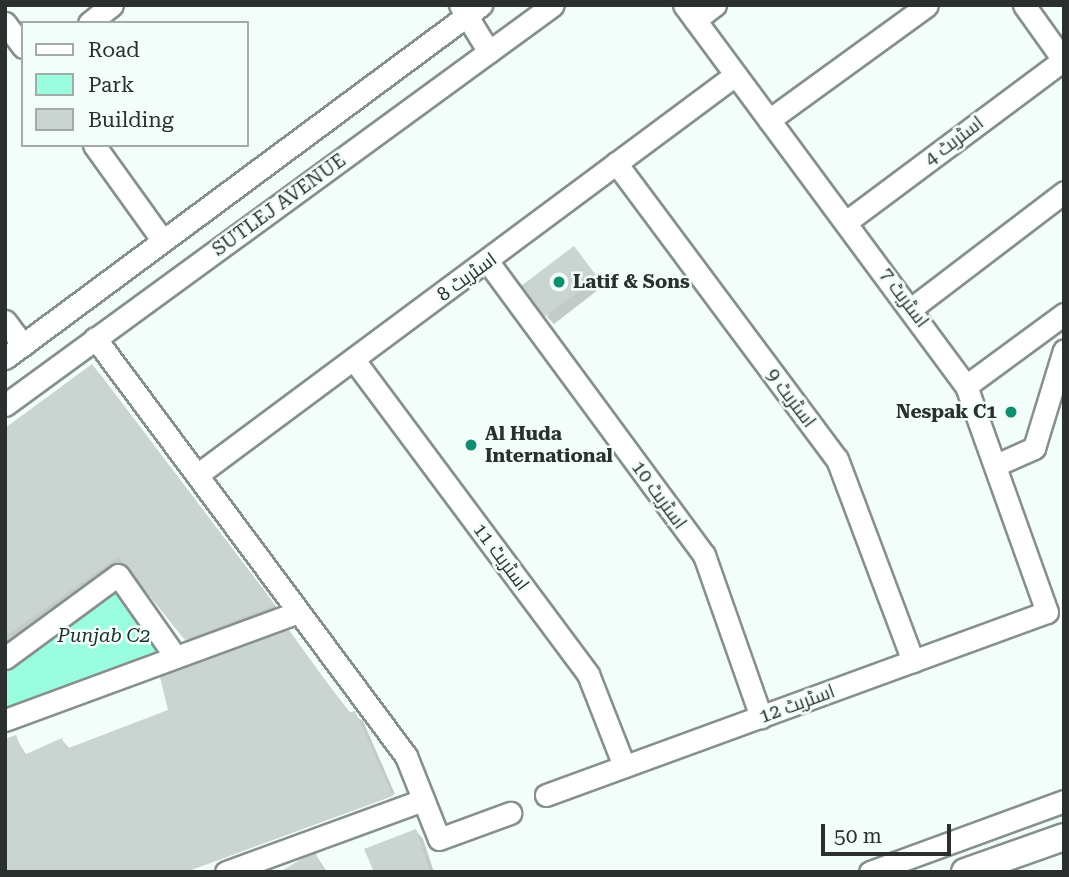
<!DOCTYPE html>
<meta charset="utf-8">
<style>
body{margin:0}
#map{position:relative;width:1069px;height:877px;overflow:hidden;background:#f3fefa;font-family:"Roboto Serif",Cairo,serif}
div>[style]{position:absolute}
.green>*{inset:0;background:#9bfddf}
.shadow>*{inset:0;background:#0003;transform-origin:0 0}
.building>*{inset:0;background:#cad4d0;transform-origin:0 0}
.roads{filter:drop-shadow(2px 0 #86908c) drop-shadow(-2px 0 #86908c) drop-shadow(0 2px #86908c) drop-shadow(0 -2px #86908c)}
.minor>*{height:21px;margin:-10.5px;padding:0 10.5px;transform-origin:10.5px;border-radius:10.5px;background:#fff}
.major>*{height:26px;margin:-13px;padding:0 13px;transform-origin:13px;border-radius:13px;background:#fff}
.dots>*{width:19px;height:19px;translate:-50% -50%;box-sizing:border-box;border:4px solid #f3fefa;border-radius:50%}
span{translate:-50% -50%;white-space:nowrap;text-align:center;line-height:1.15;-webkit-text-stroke:5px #f3fefa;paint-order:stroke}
.street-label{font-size:19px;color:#2b2f2e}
.poi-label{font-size:19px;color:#2b2f2e;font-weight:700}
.left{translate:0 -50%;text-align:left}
.right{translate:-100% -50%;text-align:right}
.park-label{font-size:19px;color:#1b3029;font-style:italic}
.frame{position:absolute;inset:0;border:7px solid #2b2f2e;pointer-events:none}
.legend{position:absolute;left:21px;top:21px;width:228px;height:126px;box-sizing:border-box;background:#f3fefa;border:2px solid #a3aba8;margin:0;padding:9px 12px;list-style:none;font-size:21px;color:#2b2f2e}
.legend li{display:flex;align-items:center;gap:14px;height:35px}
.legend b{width:35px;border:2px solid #a3aba8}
.scale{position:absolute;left:821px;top:824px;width:130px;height:32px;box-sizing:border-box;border:4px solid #2b2f2e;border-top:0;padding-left:9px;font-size:21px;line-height:24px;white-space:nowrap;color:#2b2f2e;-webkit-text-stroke:5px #f3fefa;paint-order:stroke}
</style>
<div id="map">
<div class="green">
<div style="clip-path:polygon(112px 588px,159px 652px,5px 708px,5px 668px)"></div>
</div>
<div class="shadow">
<div style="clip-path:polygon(574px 248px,603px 286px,554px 324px,547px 317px)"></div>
<div style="clip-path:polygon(92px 367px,100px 374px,281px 613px,194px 647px,126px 564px,5px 650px,5px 430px)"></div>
<div style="clip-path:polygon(288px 632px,351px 714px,363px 721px,395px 794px,180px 872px,5px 872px,15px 737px,27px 756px,62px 740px,70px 749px,170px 711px)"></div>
<div style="left:396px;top:797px;width:8px;height:218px;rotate:67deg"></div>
<div style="clip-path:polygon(416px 831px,423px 839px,434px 872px,376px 872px)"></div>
<div style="clip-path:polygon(316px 855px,327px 872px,289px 872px)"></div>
</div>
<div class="building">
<div style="left:574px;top:246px;width:39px;height:66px;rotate:53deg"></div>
<div style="clip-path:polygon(92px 364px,275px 605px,185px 640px,118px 557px,5px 637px,5px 428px)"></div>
<div style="clip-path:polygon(289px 630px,349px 713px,355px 711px,393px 796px,186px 872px,5px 872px,5px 739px,16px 735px,24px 755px,62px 738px,66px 749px,168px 710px,160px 677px)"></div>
<div style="clip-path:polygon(416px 829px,430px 872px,374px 872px,364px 849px)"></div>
<div style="clip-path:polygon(316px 853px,323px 872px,280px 872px,303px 858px)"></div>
</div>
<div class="roads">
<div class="minor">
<div style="left:460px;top:5px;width:55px;rotate:58.3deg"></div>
<div style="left:1024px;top:5px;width:69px;rotate:54.5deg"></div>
<div style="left:695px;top:20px;width:25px;rotate:-37deg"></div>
<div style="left:5px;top:23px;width:30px;rotate:53deg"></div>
<div style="left:89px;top:23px;width:29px;rotate:-38deg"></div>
<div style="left:769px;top:120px;width:195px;rotate:-36deg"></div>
<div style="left:94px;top:145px;width:118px;rotate:54.3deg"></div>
<div style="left:616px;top:163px;width:369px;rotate:53.3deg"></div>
<div style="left:837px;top:459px;width:216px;rotate:69.4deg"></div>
<div style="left:846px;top:222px;width:271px;rotate:-36.7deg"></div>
<div style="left:488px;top:262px;width:364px;rotate:53.6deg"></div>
<div style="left:704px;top:555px;width:172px;rotate:70.6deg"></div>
<div style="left:912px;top:308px;width:191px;rotate:-37.3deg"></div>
<div style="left:5px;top:321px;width:30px;rotate:53deg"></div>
<div style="left:95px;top:338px;width:521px;rotate:53.35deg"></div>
<div style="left:406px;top:756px;width:89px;rotate:68.3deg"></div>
<div style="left:439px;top:839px;width:76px;rotate:-20.1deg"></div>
<div style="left:5px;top:358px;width:593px;rotate:-36.56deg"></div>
<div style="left:354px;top:360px;width:392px;rotate:53.3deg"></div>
<div style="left:588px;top:674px;width:99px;rotate:68.6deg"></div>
<div style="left:966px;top:386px;width:122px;rotate:-36.3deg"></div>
<div style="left:5px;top:405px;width:678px;rotate:-36.13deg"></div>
<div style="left:996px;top:465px;width:42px;rotate:-24.1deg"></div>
<div style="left:1034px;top:448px;width:102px;rotate:-73deg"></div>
<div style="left:197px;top:475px;width:670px;rotate:-36.63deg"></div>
<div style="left:5px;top:658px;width:140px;rotate:-36.3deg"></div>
<div style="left:118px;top:575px;width:99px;rotate:54.9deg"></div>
<div style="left:5px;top:720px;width:313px;rotate:-20.2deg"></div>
<div style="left:546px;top:795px;width:533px;rotate:-20.07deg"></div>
<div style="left:1047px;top:612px;width:240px;rotate:-109.7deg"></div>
<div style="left:966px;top:386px;width:474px;rotate:-126.5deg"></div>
<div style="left:226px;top:872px;width:210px;rotate:-20.1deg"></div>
<div style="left:870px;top:872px;width:207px;rotate:-20.1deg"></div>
</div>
<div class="major">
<div style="left:965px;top:872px;width:105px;rotate:-19.5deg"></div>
</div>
</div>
<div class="dots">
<div style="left:559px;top:282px;background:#118d71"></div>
<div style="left:1011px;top:412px;background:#118d71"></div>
<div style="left:471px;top:445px;background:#118d71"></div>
</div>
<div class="street-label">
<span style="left:954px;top:141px;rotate:-37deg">اسٹریٹ 4</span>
<span style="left:279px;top:205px;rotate:-36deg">SUTLEJ AVENUE</span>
<span style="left:467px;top:277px;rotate:-36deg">اسٹریٹ 8</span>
<span style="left:904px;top:298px;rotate:53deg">اسٹریٹ 7</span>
<span style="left:791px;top:398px;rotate:53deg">اسٹریٹ 9</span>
<span style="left:659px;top:495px;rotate:54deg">اسٹریٹ 10</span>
<span style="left:501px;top:557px;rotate:53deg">اسٹریٹ 11</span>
<span style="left:797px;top:704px;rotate:-20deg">اسٹریٹ 12</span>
</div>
<div class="poi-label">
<span class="left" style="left:573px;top:282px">Latif &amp; Sons</span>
<span class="right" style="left:997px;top:412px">Nespak C1</span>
<span class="left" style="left:485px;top:445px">Al Huda<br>International</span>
</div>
<div class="park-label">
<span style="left:104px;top:636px">Punjab C2</span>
</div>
<div class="frame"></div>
<ul class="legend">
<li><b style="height:9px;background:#fff"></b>Road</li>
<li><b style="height:19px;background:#9bfddf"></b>Park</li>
<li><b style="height:19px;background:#cad4d0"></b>Building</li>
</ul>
<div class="scale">50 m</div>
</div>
